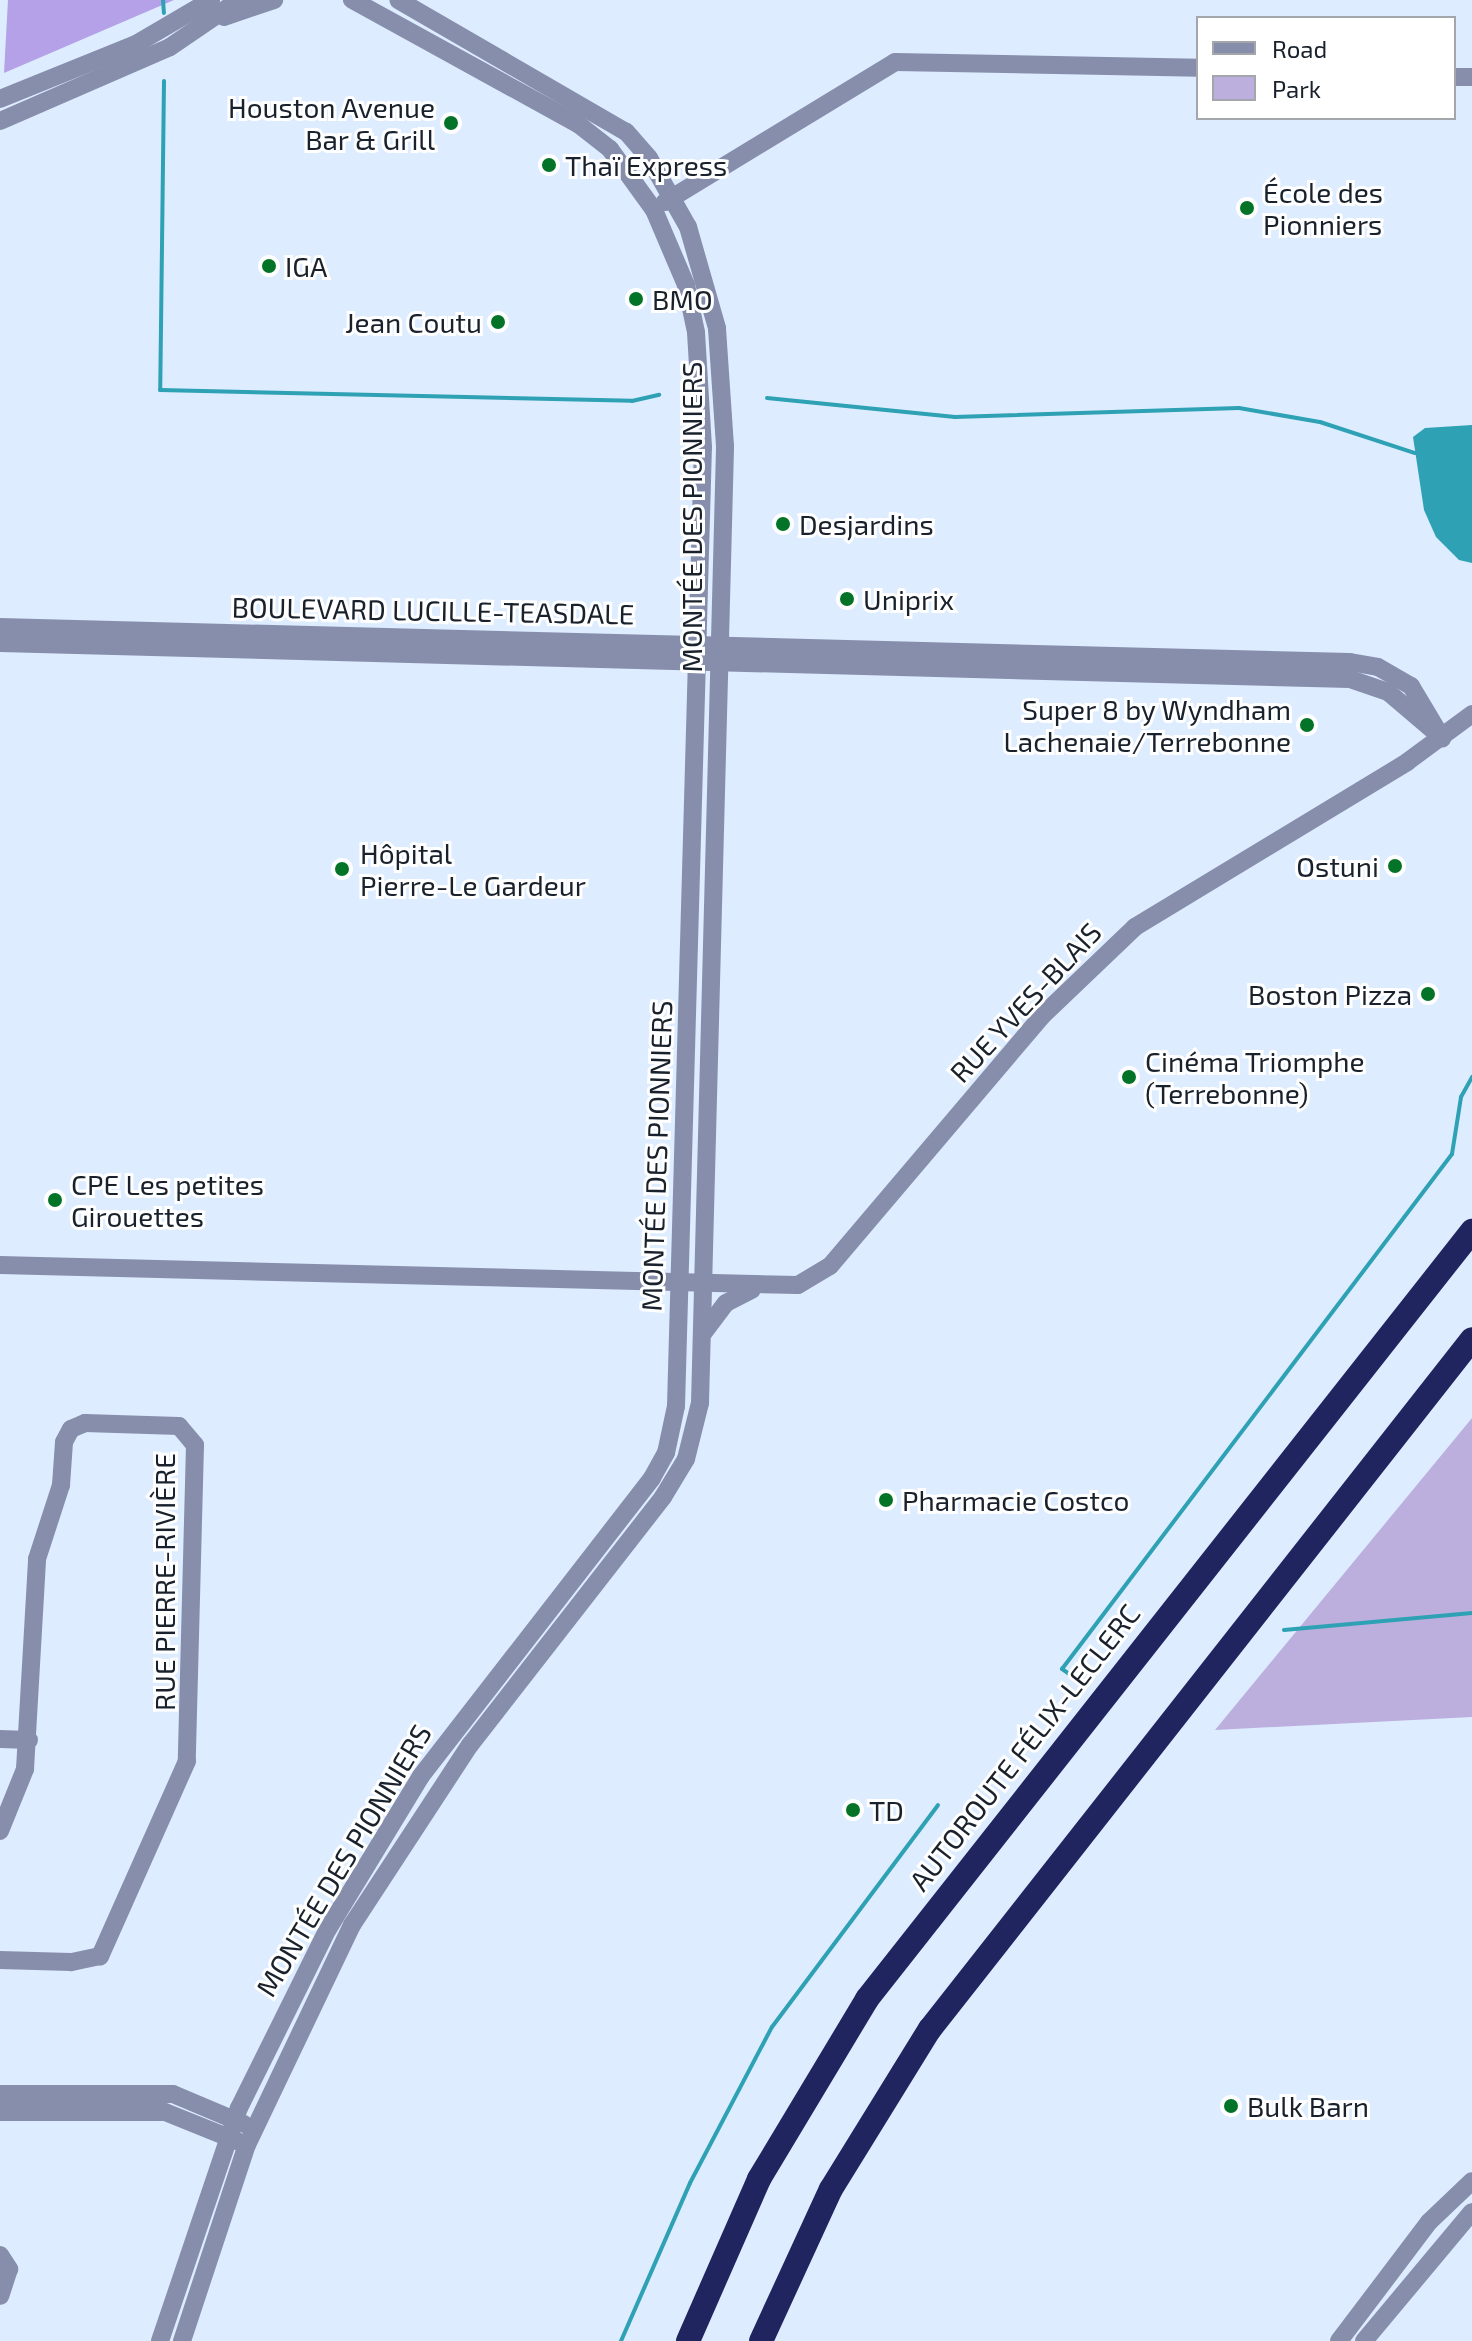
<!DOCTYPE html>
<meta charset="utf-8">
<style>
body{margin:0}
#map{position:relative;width:1472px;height:2341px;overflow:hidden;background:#ddecff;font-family:"Exo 2",sans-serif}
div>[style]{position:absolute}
.green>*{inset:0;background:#bcafde}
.forest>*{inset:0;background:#b5a1e8}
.water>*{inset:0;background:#2ea1b4}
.stream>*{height:4px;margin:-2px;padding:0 2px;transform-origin:2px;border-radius:2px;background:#2ea1b4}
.minor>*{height:18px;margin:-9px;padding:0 9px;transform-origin:9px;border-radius:9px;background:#878eac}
.highway>*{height:24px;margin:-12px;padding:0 12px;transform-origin:12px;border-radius:12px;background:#21255f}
.dots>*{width:22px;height:22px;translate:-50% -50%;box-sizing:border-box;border:4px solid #fff;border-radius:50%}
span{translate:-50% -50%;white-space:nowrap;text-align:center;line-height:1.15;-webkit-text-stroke:6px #fff;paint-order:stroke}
.poi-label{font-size:28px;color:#18212c}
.right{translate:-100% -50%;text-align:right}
.left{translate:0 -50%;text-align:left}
.street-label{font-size:28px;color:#18212c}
.legend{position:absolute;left:1196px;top:16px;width:260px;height:104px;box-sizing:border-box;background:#fff;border:2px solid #a3a6ab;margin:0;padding:10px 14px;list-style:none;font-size:24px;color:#18212c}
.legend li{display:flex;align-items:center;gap:16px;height:40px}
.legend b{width:40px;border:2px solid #a3a6ab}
</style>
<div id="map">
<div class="green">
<div style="clip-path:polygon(1472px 1418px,1472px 1717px,1215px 1730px)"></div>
</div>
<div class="forest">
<div style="clip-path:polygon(8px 0,174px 0,4px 73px)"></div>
</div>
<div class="water">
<div style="clip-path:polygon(1472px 425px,1472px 563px,1459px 560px,1436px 537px,1424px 510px,1413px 437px,1425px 428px)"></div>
</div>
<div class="stream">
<div style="left:163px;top:0;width:13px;rotate:86deg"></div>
<div style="left:164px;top:81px;width:309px;rotate:90.7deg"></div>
<div style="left:160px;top:390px;width:472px;rotate:1.3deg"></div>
<div style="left:632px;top:401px;width:28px;rotate:-13deg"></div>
<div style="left:767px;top:398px;width:189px;rotate:5.8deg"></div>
<div style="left:955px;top:417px;width:284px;rotate:-1.8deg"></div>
<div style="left:1239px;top:408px;width:82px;rotate:9.8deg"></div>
<div style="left:1320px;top:422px;width:100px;rotate:18.1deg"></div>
<div style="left:1284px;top:1630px;width:189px;rotate:-5.2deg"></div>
<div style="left:1075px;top:1678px;width:16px;rotate:-145deg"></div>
<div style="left:1062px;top:1669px;width:646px;rotate:-52.86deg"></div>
<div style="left:1452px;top:1154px;width:58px;rotate:-81deg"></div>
<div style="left:1461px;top:1097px;width:23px;rotate:-61deg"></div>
<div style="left:621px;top:2341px;width:172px;rotate:-66.4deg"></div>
<div style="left:690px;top:2183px;width:176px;rotate:-62.3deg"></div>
<div style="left:772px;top:2027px;width:277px;rotate:-53.2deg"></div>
</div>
<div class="minor">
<div style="left:224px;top:17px;width:53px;rotate:-18.8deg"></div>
<div style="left:1454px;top:77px;width:18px"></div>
<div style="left:0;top:99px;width:147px;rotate:-22deg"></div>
<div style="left:136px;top:44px;width:87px;rotate:-30.4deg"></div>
<div style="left:0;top:121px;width:185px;rotate:-23.5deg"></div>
<div style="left:170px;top:47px;width:83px;rotate:-34.3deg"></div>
<div style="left:665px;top:202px;width:269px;rotate:-31.3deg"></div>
<div style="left:895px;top:62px;width:303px;rotate:1.1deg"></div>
<div style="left:0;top:627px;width:1350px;rotate:1.49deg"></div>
<div style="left:1350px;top:662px;width:28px;rotate:10deg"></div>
<div style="left:1378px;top:667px;width:38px;rotate:30deg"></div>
<div style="left:1411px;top:686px;width:61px;rotate:59.2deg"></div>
<div style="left:0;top:643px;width:1350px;rotate:1.53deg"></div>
<div style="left:1350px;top:679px;width:40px;rotate:18.9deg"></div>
<div style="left:1388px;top:692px;width:71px;rotate:40.4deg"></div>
<div style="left:0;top:1265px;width:798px;rotate:1.44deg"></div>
<div style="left:798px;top:1285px;width:37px;rotate:-31deg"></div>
<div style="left:830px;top:1266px;width:328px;rotate:-49.7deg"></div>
<div style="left:1042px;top:1016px;width:129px;rotate:-43.7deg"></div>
<div style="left:1135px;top:927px;width:318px;rotate:-31.2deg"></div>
<div style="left:1407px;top:762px;width:81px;rotate:-36.4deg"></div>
<div style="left:704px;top:1332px;width:36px;rotate:-53deg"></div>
<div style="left:726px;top:1303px;width:29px;rotate:-27deg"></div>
<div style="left:0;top:1739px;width:29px;rotate:2deg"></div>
<div style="left:0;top:1831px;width:67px;rotate:-68deg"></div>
<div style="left:25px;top:1769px;width:210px;rotate:-86.7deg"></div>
<div style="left:37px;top:1559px;width:78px;rotate:-72deg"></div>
<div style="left:61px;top:1485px;width:43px;rotate:-86deg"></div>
<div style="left:64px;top:1442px;width:15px;rotate:-62deg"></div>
<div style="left:71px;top:1429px;width:15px;rotate:-23deg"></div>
<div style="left:85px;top:1423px;width:94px;rotate:1.8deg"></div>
<div style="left:179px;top:1426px;width:25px;rotate:50deg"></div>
<div style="left:195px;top:1445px;width:316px;rotate:91.5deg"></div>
<div style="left:187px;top:1761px;width:214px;rotate:114deg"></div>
<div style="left:100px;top:1956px;width:30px;rotate:168deg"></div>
<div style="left:71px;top:1962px;width:71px;rotate:-178.4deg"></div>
<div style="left:0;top:2094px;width:173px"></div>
<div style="left:173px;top:2094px;width:77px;rotate:22.9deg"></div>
<div style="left:0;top:2112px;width:165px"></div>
<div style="left:165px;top:2112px;width:78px;rotate:21.9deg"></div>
<div style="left:0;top:2255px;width:17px;rotate:57deg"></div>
<div style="left:9px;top:2269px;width:28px;rotate:108deg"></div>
<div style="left:160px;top:2341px;width:246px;rotate:-71.3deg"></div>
<div style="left:239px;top:2108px;width:200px;rotate:-63.6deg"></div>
<div style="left:328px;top:1929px;width:179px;rotate:-58.7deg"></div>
<div style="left:421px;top:1776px;width:377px;rotate:-52.2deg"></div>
<div style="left:652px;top:1478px;width:29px;rotate:-61deg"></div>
<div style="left:666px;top:1453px;width:48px;rotate:-78deg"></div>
<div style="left:676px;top:1406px;width:959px;rotate:-88.39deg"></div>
<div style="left:703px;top:447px;width:115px;rotate:-93.5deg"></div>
<div style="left:696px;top:332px;width:48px;rotate:-102deg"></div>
<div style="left:686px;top:285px;width:82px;rotate:-113.1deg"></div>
<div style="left:654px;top:210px;width:75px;rotate:-125.8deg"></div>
<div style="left:610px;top:149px;width:41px;rotate:-142deg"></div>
<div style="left:578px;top:124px;width:258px;rotate:-151.2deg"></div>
<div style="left:182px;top:2341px;width:206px;rotate:-71.7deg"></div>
<div style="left:247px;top:2145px;width:244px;rotate:-64.5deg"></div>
<div style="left:352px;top:1925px;width:215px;rotate:-56.8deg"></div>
<div style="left:470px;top:1745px;width:314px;rotate:-52.1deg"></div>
<div style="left:663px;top:1497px;width:44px;rotate:-58.8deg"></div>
<div style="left:686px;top:1459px;width:58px;rotate:-76deg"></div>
<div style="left:700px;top:1403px;width:957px;rotate:-88.5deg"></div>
<div style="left:725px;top:446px;width:118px;rotate:-93.9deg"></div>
<div style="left:717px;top:328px;width:105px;rotate:-106deg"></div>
<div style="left:688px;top:227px;width:79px;rotate:-119.5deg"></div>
<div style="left:649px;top:158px;width:35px;rotate:-131deg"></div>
<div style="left:626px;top:132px;width:263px;rotate:-149.9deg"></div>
<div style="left:1339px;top:2341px;width:149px;rotate:-52.9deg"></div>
<div style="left:1429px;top:2222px;width:59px;rotate:-43.6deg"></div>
<div style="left:1364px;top:2341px;width:168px;rotate:-50.1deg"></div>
</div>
<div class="highway">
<div style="left:688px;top:2341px;width:177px;rotate:-66.3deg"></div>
<div style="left:759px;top:2179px;width:210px;rotate:-59deg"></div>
<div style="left:867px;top:1999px;width:978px;rotate:-51.77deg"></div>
<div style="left:761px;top:2341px;width:167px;rotate:-65.3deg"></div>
<div style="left:831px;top:2189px;width:188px;rotate:-58.3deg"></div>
<div style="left:930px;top:2029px;width:877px;rotate:-51.85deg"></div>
</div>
<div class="dots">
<div style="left:451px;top:123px;background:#037427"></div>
<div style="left:549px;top:165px;background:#037427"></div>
<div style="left:1247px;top:208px;background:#037427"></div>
<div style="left:269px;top:266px;background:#037427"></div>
<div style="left:636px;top:299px;background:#037427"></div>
<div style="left:498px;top:322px;background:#037427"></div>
<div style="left:783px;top:524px;background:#037427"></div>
<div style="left:847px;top:599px;background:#037427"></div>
<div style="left:1307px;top:725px;background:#037427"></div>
<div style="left:1395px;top:866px;background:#037427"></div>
<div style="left:342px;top:869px;background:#037427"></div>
<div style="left:1428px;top:994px;background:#037427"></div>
<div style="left:1129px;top:1077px;background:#037427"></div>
<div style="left:55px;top:1200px;background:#037427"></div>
<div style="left:886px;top:1500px;background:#037427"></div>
<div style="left:853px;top:1810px;background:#037427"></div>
<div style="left:1231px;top:2106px;background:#037427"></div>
</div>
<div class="poi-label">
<span class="right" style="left:435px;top:123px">Houston Avenue<br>Bar &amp; Grill</span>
<span class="left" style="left:565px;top:165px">Thaï Express</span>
<span class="left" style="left:1263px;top:208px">École des<br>Pionniers</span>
<span class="left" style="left:285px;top:266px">IGA</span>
<span class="left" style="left:652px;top:299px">BMO</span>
<span class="right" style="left:482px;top:322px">Jean Coutu</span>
<span class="left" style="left:799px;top:524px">Desjardins</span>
<span class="left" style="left:863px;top:599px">Uniprix</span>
<span class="right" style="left:1291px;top:725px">Super 8 by Wyndham<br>Lachenaie/Terrebonne</span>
<span class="left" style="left:360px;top:869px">Hôpital<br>Pierre-Le Gardeur</span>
<span class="right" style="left:1379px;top:866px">Ostuni</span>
<span class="right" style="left:1412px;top:994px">Boston Pizza</span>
<span class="left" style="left:1145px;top:1077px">Cinéma Triomphe<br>(Terrebonne)</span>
<span class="left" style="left:71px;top:1200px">CPE Les petites<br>Girouettes</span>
<span class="left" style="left:902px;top:1500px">Pharmacie Costco</span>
<span class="left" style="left:869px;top:1810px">TD</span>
<span class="left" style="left:1247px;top:2106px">Bulk Barn</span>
</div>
<div class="street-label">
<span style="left:691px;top:517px;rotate:-90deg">MONTÉE DES PIONNIERS</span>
<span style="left:433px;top:610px;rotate:1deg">BOULEVARD LUCILLE-TEASDALE</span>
<span style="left:1025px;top:1002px;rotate:-47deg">RUE YVES-BLAIS</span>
<span style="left:656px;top:1156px;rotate:-88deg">MONTÉE DES PIONNIERS</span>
<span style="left:164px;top:1582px;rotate:-90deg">RUE PIERRE-RIVIÈRE</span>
<span style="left:1024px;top:1747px;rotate:-52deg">AUTOROUTE FÉLIX-LECLERC</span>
<span style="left:343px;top:1860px;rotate:-59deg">MONTÉE DES PIONNIERS</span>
</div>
<ul class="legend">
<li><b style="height:10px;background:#878eac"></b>Road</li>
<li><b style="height:22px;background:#bcafde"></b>Park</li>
</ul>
</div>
